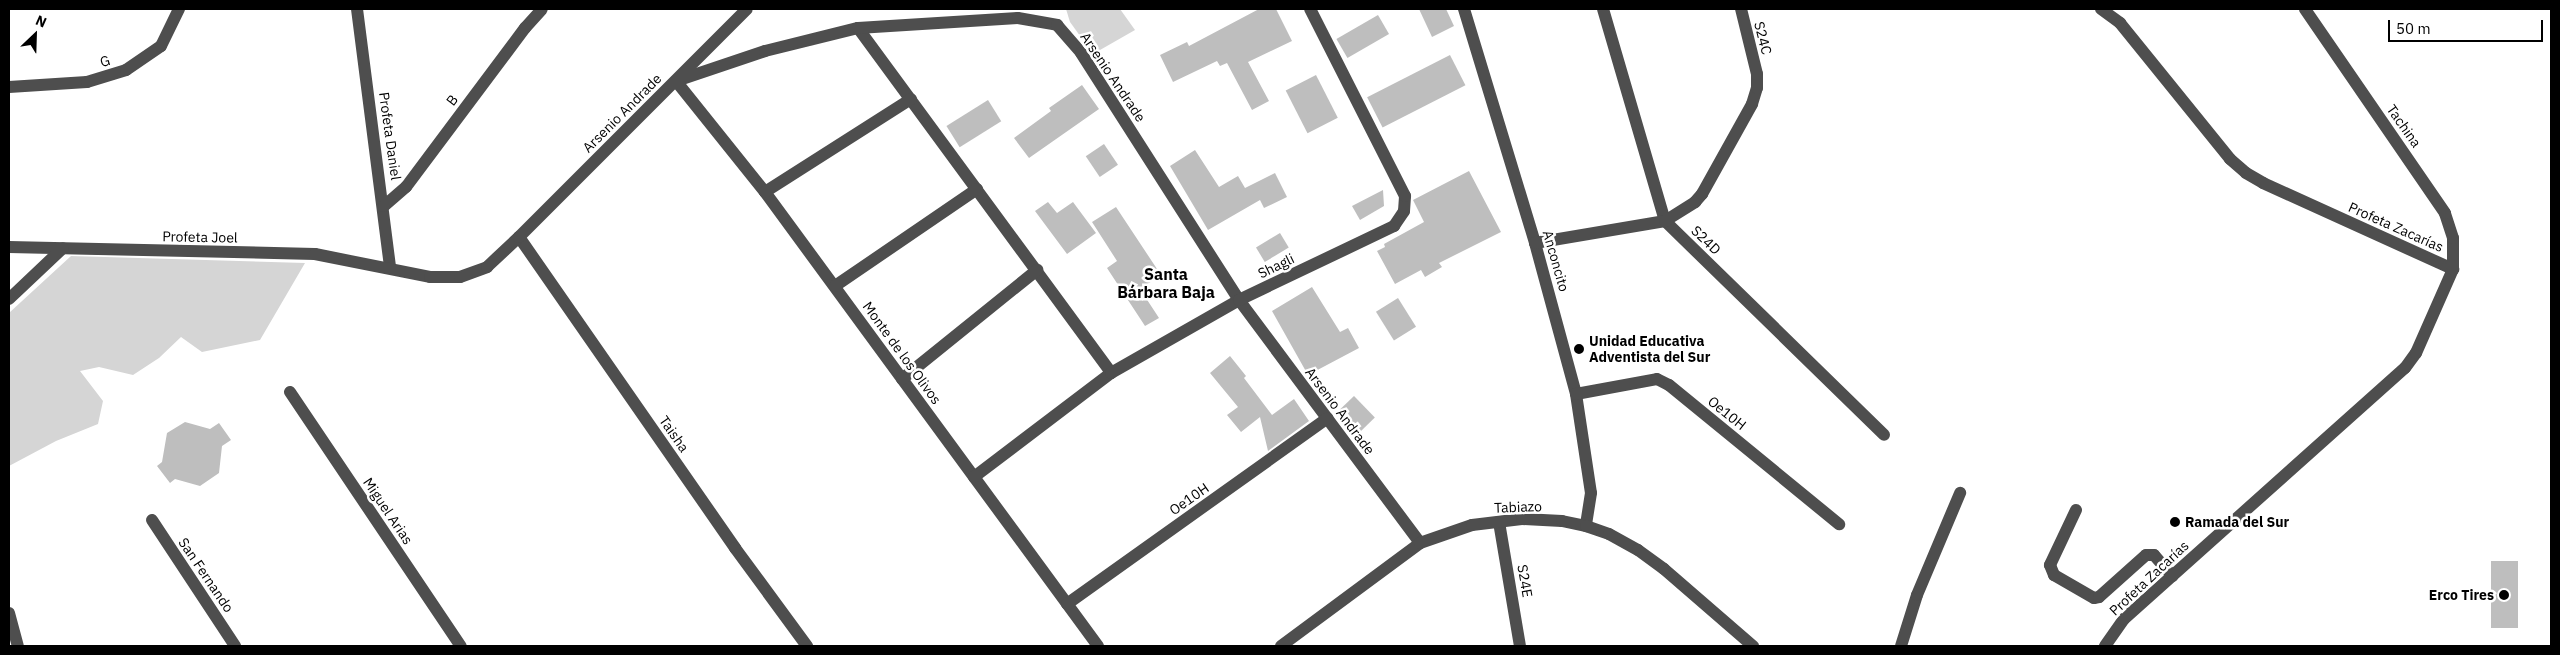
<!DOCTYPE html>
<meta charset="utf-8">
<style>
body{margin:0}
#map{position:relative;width:2560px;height:655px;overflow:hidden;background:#fff;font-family:"IBM Plex Sans",sans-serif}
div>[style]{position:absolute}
.green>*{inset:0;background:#d5d5d5}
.building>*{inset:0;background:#bebebe;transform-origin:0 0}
.minor>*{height:12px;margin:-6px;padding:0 6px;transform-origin:6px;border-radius:6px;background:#4e4e4e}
.dots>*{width:14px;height:14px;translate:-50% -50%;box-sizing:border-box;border:2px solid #fff;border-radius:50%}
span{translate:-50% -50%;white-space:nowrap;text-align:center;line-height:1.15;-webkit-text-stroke:5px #fff;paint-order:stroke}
.street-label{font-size:14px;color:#000}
.poi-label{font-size:14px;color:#000;font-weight:700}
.left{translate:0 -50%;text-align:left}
.right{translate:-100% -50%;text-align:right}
.quarter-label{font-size:16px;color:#000;font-weight:700}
.frame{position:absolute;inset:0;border:10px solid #000;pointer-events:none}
.north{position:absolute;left:10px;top:10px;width:50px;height:50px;-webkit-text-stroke:4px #fff;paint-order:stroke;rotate:24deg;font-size:14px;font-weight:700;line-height:20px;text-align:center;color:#000}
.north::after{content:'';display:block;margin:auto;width:18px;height:22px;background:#000;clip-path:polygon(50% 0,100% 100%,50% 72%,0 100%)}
.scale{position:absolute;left:2388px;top:20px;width:155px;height:22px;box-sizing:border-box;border:2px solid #000;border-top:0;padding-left:6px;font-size:15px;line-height:18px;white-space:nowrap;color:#000;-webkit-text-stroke:4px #fff;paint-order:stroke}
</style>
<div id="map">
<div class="green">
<div style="clip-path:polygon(1066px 9px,1120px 9px,1135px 30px,1093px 54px,1070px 22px)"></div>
<div style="clip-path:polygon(71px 256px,305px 263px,260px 340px,202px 352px,181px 337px,159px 358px,133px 375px,99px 367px,80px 371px,103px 401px,98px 424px,56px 441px,9px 466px,9px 313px)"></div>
</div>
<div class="building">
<div style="clip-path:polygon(1259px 9px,1276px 9px,1292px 41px,1248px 62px,1269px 101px,1252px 110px,1227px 63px,1220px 66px,1217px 61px,1173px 82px,1160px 55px,1187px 42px,1189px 46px)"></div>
<div style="clip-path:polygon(1419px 9px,1446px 9px,1454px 26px,1432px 37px)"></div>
<div style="left:1378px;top:15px;width:22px;height:48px;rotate:60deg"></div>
<div style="left:1450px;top:55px;width:34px;height:93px;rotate:63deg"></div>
<div style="left:1316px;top:75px;width:48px;height:34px;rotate:63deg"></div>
<div style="clip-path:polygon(1082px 85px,1099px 109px,1029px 158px,1014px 138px,1051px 111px,1049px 108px)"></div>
<div style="left:988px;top:100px;width:25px;height:49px;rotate:58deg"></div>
<div style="left:1104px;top:144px;width:25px;height:22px;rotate:56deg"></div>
<div style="clip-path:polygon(1195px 150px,1219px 187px,1238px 176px,1245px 188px,1275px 173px,1287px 197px,1264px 208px,1260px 200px,1208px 230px,1170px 166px)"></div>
<div style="clip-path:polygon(1469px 171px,1501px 232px,1439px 263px,1442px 267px,1425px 277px,1421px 270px,1395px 284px,1377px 251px,1385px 247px,1384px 244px,1424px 222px,1413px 200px)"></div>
<div style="clip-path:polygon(1383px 190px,1384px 206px,1360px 220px,1352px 206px)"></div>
<div style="clip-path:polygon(1048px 202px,1057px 213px,1073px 202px,1096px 233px,1067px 254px,1035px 211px)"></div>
<div style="clip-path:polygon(1116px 207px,1161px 275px,1140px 289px,1159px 318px,1145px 326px,1107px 268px,1117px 261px,1092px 222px)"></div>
<div style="left:1280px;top:233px;width:17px;height:28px;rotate:59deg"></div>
<div style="clip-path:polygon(1312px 287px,1340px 332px,1348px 328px,1359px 348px,1308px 375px,1272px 311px)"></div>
<div style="left:1398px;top:298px;width:34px;height:26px;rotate:58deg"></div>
<div style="clip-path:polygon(1230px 356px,1246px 376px,1244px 378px,1272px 415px,1294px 399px,1309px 421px,1268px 451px,1260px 417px,1241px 432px,1227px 415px,1238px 407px,1210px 373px)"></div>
<div style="left:1354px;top:396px;width:30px;height:21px;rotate:46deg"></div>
<div style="clip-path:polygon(185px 422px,210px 429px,219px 423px,231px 440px,222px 446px,219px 473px,200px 486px,175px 479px,170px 483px,157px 466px,162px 462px,167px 433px)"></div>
<div style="left:2491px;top:561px;width:27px;height:67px"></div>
</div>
<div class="minor">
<div style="left:357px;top:9px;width:261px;rotate:82.7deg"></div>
<div style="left:1464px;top:9px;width:245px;rotate:73.1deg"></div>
<div style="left:1535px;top:243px;width:156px;rotate:74.8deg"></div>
<div style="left:1576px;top:394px;width:100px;rotate:81.4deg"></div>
<div style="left:1591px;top:493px;width:33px;rotate:99deg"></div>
<div style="left:1603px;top:9px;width:221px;rotate:73.7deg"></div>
<div style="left:1665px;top:221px;width:306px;rotate:44.3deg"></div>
<div style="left:2101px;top:9px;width:24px;rotate:36deg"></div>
<div style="left:2120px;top:23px;width:175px;rotate:51deg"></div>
<div style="left:2230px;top:159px;width:21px;rotate:41deg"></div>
<div style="left:2246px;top:173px;width:20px;rotate:30deg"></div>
<div style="left:2263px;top:183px;width:209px;rotate:24.4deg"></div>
<div style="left:858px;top:28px;width:428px;rotate:53.7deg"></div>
<div style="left:676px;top:81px;width:94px;rotate:-18.6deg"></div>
<div style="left:765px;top:51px;width:96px;rotate:-13.9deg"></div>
<div style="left:858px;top:28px;width:160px;rotate:-3.6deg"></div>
<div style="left:1018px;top:18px;width:40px;rotate:10deg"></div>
<div style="left:1057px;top:25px;width:37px;rotate:49deg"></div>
<div style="left:1081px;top:53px;width:293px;rotate:57.4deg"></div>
<div style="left:1239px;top:300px;width:303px;rotate:53.3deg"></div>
<div style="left:676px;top:81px;width:142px;rotate:51.3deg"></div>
<div style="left:765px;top:192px;width:563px;rotate:53.74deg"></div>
<div style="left:9px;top:87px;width:78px;rotate:-3.7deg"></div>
<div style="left:87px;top:82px;width:41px;rotate:-17.1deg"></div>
<div style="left:126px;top:70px;width:42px;rotate:-34.4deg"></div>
<div style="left:161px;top:46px;width:41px;rotate:-64.1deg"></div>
<div style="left:765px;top:192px;width:173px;rotate:-32.5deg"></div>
<div style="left:384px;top:206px;width:29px;rotate:-41deg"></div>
<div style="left:406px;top:187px;width:199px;rotate:-53.2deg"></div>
<div style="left:525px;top:28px;width:25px;rotate:-48deg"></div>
<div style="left:519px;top:237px;width:379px;rotate:55.2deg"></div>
<div style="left:735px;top:548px;width:122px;rotate:53.7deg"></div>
<div style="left:1535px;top:243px;width:132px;rotate:-9.6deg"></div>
<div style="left:1665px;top:221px;width:36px;rotate:-32deg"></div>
<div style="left:1695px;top:202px;width:11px;rotate:-49deg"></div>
<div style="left:1702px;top:194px;width:103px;rotate:-60.9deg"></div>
<div style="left:1752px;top:104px;width:17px;rotate:-73deg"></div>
<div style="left:1757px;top:88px;width:14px;rotate:-90deg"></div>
<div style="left:1757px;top:74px;width:67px;rotate:-103.8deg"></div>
<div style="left:9px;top:247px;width:306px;rotate:1.3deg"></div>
<div style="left:315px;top:254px;width:117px;rotate:11.3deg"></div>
<div style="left:430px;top:277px;width:30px"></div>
<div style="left:460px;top:277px;width:29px;rotate:-20deg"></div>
<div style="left:487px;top:267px;width:44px;rotate:-43.2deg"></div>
<div style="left:519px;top:237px;width:322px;rotate:-45deg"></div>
<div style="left:835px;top:286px;width:172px;rotate:-34.3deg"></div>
<div style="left:9px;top:299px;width:74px;rotate:-43.4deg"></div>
<div style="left:902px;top:379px;width:174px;rotate:-38.9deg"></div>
<div style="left:290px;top:392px;width:306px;rotate:56.1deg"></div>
<div style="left:1576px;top:394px;width:82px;rotate:-10.5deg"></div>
<div style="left:1657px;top:379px;width:13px;rotate:27deg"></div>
<div style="left:1669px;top:385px;width:220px;rotate:39.3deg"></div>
<div style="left:974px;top:477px;width:172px;rotate:-37.2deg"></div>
<div style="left:1111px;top:373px;width:147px;rotate:-29.7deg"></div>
<div style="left:1239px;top:300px;width:172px;rotate:-25.5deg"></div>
<div style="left:1394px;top:226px;width:18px;rotate:-56deg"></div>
<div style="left:1404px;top:211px;width:15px;rotate:-86deg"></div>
<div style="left:1405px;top:196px;width:210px;rotate:-116.9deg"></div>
<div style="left:2076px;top:510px;width:61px;rotate:115.3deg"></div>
<div style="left:2050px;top:565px;width:11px;rotate:68deg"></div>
<div style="left:2054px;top:575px;width:46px;rotate:29.9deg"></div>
<div style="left:2094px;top:598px;width:5px;rotate:-11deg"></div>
<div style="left:2099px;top:597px;width:63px;rotate:-41.8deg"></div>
<div style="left:2146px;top:555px;width:8px"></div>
<div style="left:2154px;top:555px;width:28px;rotate:49deg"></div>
<div style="left:152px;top:520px;width:151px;rotate:56.6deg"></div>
<div style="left:1499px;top:522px;width:126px;rotate:80.4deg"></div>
<div style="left:1067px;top:604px;width:320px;rotate:-35.5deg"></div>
<div style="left:9px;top:613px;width:34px;rotate:75deg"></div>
<div style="left:1281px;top:646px;width:173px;rotate:-36.5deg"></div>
<div style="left:1420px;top:543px;width:55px;rotate:-19.1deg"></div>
<div style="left:1472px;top:525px;width:50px;rotate:-6.8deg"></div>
<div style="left:1522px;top:519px;width:40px;rotate:2.9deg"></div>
<div style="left:1562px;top:521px;width:25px;rotate:12deg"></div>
<div style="left:1586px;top:526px;width:24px;rotate:19deg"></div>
<div style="left:1609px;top:534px;width:33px;rotate:29deg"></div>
<div style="left:1638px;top:550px;width:32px;rotate:36deg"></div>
<div style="left:1664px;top:569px;width:118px;rotate:40.9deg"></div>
<div style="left:1901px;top:646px;width:53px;rotate:-72.6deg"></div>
<div style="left:1917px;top:595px;width:111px;rotate:-67.1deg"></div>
<div style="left:2105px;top:646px;width:33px;rotate:-55deg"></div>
<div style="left:2124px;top:619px;width:377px;rotate:-41.8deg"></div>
<div style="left:2405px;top:368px;width:19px;rotate:-54deg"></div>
<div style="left:2416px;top:353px;width:92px;rotate:-66.2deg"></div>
<div style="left:2453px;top:269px;width:31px;rotate:-90deg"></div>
<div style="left:2453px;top:238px;width:26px;rotate:-108deg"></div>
<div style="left:2445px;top:213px;width:247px;rotate:-124.5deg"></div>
</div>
<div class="dots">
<div style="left:1579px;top:349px;background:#000"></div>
<div style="left:2175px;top:522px;background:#000"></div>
<div style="left:2504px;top:595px;background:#000"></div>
</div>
<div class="street-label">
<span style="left:1763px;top:38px;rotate:76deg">S24C</span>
<span style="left:105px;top:61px;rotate:-17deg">G</span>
<span style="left:1113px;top:77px;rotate:56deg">Arsenio Andrade</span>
<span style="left:452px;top:100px;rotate:-53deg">B</span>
<span style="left:622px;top:113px;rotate:-45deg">Arsenio Andrade</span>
<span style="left:2404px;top:126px;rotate:55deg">Tachina</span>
<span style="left:390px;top:136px;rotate:82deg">Profeta Daniel</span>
<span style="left:2396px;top:227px;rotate:24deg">Profeta Zacarías</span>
<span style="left:200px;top:237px;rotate:1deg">Profeta Joel</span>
<span style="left:1706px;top:240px;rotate:44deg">S24D</span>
<span style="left:1556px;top:261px;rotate:74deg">Anconcito</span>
<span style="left:1276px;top:266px;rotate:-26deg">Shagli</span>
<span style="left:902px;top:353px;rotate:54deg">Monte de los Olivos</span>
<span style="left:1340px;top:411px;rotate:53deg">Arsenio Andrade</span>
<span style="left:1727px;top:413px;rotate:39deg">Oe10H</span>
<span style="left:674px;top:434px;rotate:55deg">Taisha</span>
<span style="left:1189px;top:499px;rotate:-35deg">Oe10H</span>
<span style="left:1518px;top:507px;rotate:-2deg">Tabiazo</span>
<span style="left:388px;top:511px;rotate:56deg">Miguel Arias</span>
<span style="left:206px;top:575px;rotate:56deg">San Fernando</span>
<span style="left:2149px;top:578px;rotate:-43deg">Profeta Zacarías</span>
<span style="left:1525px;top:581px;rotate:80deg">S24E</span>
</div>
<div class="poi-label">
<span class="left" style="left:1589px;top:349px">Unidad Educativa<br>Adventista del Sur</span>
<span class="left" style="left:2185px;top:522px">Ramada del Sur</span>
<span class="right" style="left:2494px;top:595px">Erco Tires</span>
</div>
<div class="quarter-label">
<span style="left:1166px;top:283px">Santa<br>Bárbara Baja</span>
</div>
<div class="frame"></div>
<div class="north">N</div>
<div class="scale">50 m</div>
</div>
